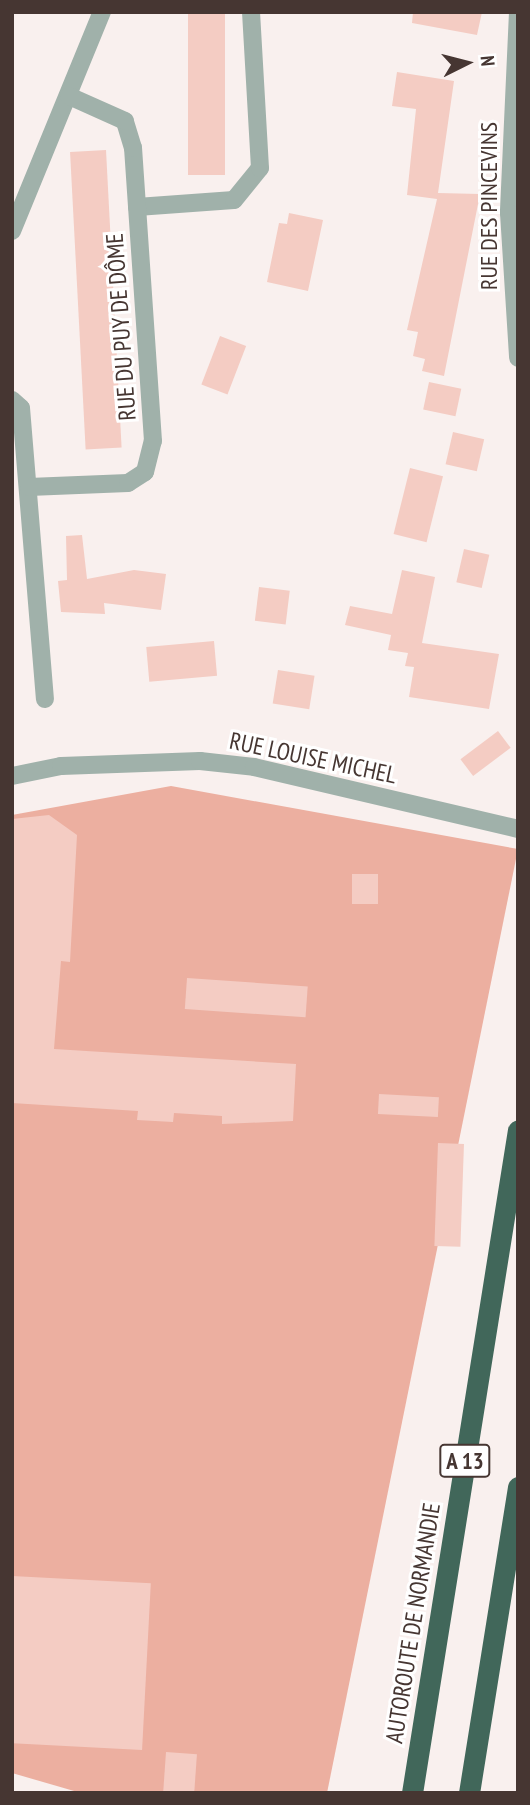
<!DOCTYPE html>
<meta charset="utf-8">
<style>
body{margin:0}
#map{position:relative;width:530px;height:1805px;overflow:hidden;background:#f9f0ee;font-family:"PT Sans Narrow",sans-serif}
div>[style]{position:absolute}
.green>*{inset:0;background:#ecafa0}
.building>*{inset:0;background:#f4ccc3;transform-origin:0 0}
.street>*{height:18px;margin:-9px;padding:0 9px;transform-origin:9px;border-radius:9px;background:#a0b1aa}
.highway>*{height:21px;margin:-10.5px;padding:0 10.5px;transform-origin:10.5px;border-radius:10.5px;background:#41675a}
span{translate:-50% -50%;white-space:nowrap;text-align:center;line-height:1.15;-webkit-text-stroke:6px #fff;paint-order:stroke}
.shield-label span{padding:2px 5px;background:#fff;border:2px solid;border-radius:5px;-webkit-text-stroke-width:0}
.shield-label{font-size:23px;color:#463632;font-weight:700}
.street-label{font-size:24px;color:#463632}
.frame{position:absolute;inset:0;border:14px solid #463632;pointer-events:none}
.north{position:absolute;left:432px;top:28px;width:70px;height:70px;-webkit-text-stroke:5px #fff;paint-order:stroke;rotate:84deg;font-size:19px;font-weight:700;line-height:28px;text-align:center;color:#463632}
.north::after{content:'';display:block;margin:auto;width:24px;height:32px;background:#463632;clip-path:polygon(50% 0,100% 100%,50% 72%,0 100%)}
</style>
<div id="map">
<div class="green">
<div style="clip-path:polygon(171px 786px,518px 849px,327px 1793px,81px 1793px,12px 1773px,12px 815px)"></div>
</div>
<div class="building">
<div style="left:188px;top:12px;width:37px;height:163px"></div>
<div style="clip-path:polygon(413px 12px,482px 12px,477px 35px,412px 23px)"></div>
<div style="clip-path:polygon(397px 72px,454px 81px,438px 193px,480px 194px,444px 376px,422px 371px,425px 359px,413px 356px,418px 332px,407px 330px,437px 199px,407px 195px,416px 109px,392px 106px)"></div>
<div style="left:106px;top:150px;width:298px;height:36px;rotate:87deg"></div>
<div style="clip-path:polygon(289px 213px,323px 220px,308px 291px,267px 282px,279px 223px,287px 224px)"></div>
<div style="left:220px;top:336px;width:28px;height:52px;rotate:21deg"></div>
<div style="left:429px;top:382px;width:33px;height:28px;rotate:12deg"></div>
<div style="left:453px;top:432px;width:32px;height:33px;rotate:13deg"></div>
<div style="left:410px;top:468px;width:34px;height:68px;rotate:14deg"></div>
<div style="clip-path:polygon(82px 535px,87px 579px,134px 570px,166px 574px,161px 610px,104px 603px,105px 614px,61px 612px,58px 581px,67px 580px,66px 536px)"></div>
<div style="left:464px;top:549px;width:26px;height:34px;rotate:13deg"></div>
<div style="clip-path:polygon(402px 570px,435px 577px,422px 643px,499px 654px,489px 709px,409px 697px,414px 667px,405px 666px,408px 653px,388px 650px,391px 635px,345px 625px,350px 606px,392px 614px)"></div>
<div style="left:259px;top:587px;width:31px;height:34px;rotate:7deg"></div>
<div style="left:214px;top:641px;width:35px;height:68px;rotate:85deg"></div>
<div style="left:278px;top:670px;width:37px;height:34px;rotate:9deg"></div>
<div style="left:498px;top:731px;width:21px;height:47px;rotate:53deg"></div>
<div style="clip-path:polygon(49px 815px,77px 835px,70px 962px,61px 961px,54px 1049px,296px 1064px,293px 1121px,222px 1124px,222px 1116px,174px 1113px,173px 1122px,137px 1120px,138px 1111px,12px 1103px,12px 819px)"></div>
<div style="left:352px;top:874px;width:26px;height:30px"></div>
<div style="left:187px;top:978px;width:121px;height:31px;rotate:4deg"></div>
<div style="left:379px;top:1094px;width:60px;height:20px;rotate:3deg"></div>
<div style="left:438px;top:1143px;width:26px;height:103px;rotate:2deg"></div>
<div style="left:12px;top:1576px;width:139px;height:167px;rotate:3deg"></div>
<div style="left:166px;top:1752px;width:31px;height:41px;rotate:4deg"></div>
</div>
<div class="street">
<div style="left:518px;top:12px;width:201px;rotate:92.6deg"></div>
<div style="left:509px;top:213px;width:145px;rotate:86.4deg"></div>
<div style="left:137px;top:207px;width:97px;rotate:-4.1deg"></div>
<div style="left:234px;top:200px;width:41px;rotate:-50.9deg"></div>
<div style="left:260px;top:168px;width:156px;rotate:-93.3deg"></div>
<div style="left:12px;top:231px;width:237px;rotate:-67.7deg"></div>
<div style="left:12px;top:400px;width:12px;rotate:42deg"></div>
<div style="left:21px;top:408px;width:292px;rotate:85.3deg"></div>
<div style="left:29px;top:487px;width:99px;rotate:-2.3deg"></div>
<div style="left:128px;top:483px;width:20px;rotate:-33deg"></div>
<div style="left:145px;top:472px;width:32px;rotate:-76deg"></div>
<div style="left:153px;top:441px;width:294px;rotate:-93.9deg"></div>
<div style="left:133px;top:148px;width:28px;rotate:-107deg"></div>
<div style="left:125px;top:121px;width:61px;rotate:-155.9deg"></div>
<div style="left:12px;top:776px;width:50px;rotate:-11.5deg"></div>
<div style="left:61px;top:766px;width:139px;rotate:-2.1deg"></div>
<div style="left:200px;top:761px;width:54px;rotate:6.3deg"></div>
<div style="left:254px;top:767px;width:271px;rotate:13.2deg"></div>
</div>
<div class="highway">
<div style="left:412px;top:1793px;width:671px;rotate:-80.92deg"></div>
<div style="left:469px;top:1793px;width:310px;rotate:-80.9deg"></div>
</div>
<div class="shield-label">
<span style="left:465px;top:1461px">A 13</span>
</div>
<div class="street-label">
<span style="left:489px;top:206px;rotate:-90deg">RUE DES PINCEVINS</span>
<span style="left:121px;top:327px;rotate:-94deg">RUE DU PUY DE DÔME</span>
<span style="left:313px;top:758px;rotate:12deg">RUE LOUISE MICHEL</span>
<span style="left:413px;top:1623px;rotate:-81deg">AUTOROUTE DE NORMANDIE</span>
</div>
<div class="frame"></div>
<div class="north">N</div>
</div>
